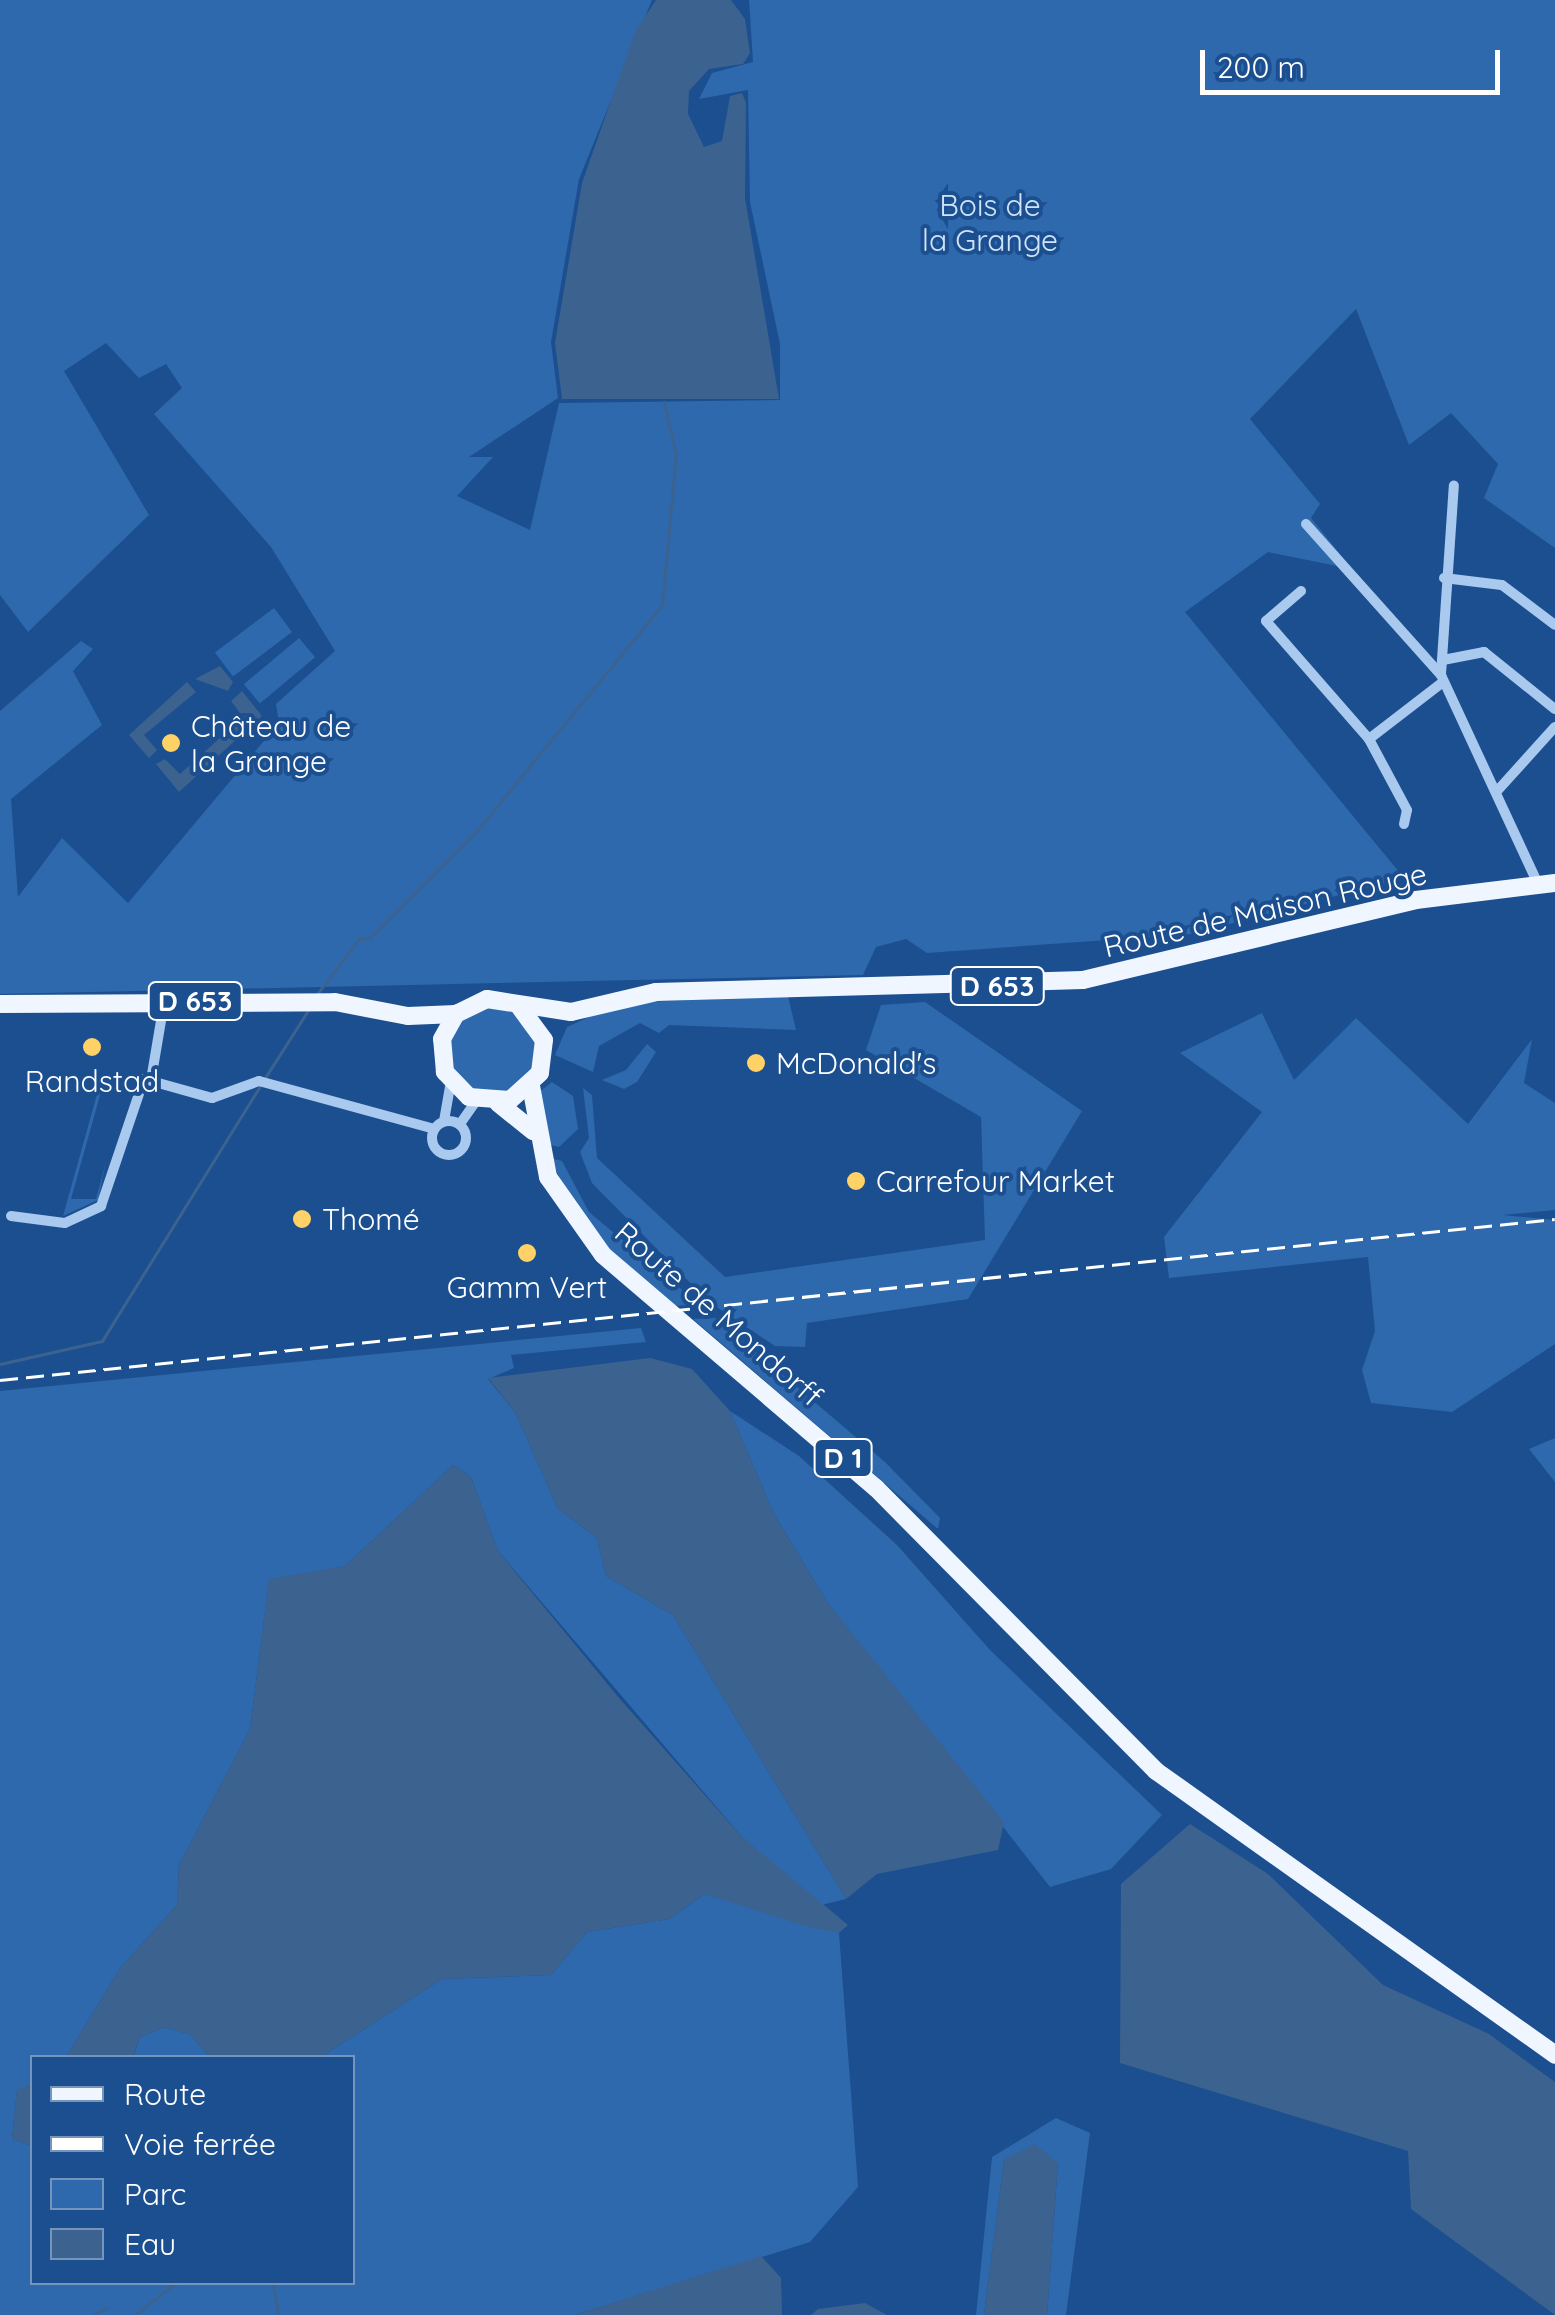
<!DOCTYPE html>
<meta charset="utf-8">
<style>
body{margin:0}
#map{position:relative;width:1555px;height:2315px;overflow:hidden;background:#1b4f8f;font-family:Quicksand,sans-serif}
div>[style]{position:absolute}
.green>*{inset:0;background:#2e69ad;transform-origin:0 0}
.round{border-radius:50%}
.water>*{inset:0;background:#3c6290}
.stream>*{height:2.5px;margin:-1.25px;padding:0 1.25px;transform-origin:1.25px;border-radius:1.25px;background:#3c6290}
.street>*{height:10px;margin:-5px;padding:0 5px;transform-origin:5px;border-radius:5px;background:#a9c9ee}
.street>.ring{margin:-5px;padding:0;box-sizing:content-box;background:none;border:10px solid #a9c9ee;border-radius:50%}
.primary>*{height:18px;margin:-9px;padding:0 9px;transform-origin:9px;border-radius:9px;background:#f0f6ff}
.rail>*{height:2.5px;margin-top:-1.25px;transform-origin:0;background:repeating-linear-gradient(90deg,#fff 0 18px,transparent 0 26px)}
.dots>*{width:28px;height:28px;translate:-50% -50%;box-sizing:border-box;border:5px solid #1b4f8f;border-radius:50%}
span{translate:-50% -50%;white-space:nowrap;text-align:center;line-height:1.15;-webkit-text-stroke:8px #1b4f8f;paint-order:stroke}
.shield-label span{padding:2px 8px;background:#1b4f8f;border:2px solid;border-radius:8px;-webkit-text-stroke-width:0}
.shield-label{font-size:28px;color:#fff;font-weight:700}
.park-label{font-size:30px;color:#cfe3fa}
.poi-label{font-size:30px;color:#fff}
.left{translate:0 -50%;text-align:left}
.street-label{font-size:30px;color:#fff}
.legend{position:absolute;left:30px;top:2055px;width:325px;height:230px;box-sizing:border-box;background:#1b4f8f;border:2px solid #7695bc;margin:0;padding:12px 18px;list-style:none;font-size:30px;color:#fff}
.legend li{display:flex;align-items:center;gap:20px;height:50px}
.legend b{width:50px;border:2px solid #7695bc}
.scale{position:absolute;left:1200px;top:50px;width:300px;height:45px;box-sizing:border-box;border:5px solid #fff;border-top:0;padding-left:12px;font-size:30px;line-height:35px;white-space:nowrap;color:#fff;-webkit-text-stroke:8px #1b4f8f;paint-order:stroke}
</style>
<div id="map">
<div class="green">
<div style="clip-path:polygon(0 0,652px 0,579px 179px,551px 342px,558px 398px,469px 457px,493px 457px,457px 496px,530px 530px,559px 403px,780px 400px,780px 344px,750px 202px,748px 90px,699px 99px,712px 73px,753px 62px,749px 0,1555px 0,1555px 548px,1484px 498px,1498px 464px,1451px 413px,1409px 445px,1356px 309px,1250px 419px,1320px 504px,1311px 518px,1352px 569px,1268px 552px,1185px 612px,1404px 878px,1192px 934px,927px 953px,906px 939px,876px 947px,863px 975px,0 994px,0 711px,81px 641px,93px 649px,73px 671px,102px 725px,11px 799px,18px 897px,62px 838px,128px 903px,279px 723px,276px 704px,335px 651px,271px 547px,154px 414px,182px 388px,166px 364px,139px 378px,106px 343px,64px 371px,149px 515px,28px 632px,0 595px)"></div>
<div style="left:274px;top:608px;width:30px;height:74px;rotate:53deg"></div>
<div style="left:299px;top:638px;width:25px;height:72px;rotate:50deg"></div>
<div style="clip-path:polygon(788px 996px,796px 1030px,669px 1025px,659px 1033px,640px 1023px,599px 1046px,593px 1072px,555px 1055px,567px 1027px,620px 1003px)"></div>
<div style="clip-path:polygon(925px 1002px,1082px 1111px,968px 1299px,807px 1323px,805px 1347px,775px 1346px,709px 1302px,592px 1183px,580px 1152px,589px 1138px,583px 1088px,592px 1095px,597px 1158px,725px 1277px,985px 1240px,981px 1117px,866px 1050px,881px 1005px)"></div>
<div class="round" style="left:450px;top:1007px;width:88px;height:88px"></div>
<div style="clip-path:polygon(1262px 1013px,1294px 1080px,1356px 1018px,1468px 1124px,1532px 1039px,1524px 1083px,1555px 1103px,1555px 1210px,1502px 1215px,1555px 1220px,1555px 1344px,1452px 1412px,1371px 1403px,1362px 1370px,1375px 1331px,1368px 1257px,1169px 1278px,1164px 1237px,1262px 1112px,1180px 1053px)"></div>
<div style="clip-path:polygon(647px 1044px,656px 1052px,637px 1082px,624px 1089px,602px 1080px,626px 1070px)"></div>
<div style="clip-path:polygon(103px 1073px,113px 1075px,104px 1081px,71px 1199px,96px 1199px,106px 1162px,98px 1200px,63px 1216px)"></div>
<div style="clip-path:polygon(552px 1082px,573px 1096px,578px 1129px,559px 1147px,547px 1144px,539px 1092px)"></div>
<div style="clip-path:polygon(550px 1158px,562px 1161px,589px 1212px,699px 1304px,676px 1306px,621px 1262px,578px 1216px)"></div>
<div style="clip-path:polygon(716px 1318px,885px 1462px,940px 1518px,938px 1529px,693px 1319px)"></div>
<div style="clip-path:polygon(641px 1328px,646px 1342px,511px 1355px,514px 1368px,488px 1379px,515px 1412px,558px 1509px,597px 1538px,606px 1576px,673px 1615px,846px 1899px,821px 1905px,742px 1837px,498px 1551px,471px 1477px,453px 1465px,345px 1566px,269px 1580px,250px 1729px,179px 1865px,177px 1905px,121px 1967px,66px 2057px,32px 2058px,32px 2084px,17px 2090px,12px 2139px,32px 2146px,32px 2282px,352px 2282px,352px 2058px,321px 2057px,442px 1979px,551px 1975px,587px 1932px,669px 1919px,705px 1894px,839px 1933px,858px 2187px,810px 2242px,575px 2315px,0 2315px,0 1391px)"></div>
<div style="clip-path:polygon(730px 1411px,799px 1456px,897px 1545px,990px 1650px,1162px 1815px,1111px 1869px,1050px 1887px,827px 1602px,774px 1514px)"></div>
<div style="clip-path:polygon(1555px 1438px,1555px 1482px,1529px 1449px)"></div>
<div style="clip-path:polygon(165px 2027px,191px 2035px,209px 2057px,133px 2058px,140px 2037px)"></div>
<div style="clip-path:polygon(1056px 2118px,1090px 2133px,1066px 2315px,1047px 2315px,1058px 2163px,1004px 2159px,984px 2315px,976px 2315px,992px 2157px)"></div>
</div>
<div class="water">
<div style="clip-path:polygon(656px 0,731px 0,745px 19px,750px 53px,743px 64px,709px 69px,689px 91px,688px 114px,704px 147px,722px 141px,730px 96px,742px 93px,746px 103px,745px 198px,779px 399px,562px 399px,555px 343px,582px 183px,635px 32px)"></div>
<div style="clip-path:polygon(220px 666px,233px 682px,228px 691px,195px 679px)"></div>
<div style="clip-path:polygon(187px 682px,196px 692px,144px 735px,157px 750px,149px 758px,129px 735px)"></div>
<div style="clip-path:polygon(242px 691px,262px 716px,179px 792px,156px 764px,165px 759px,180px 774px,243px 717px,231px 701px)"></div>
<div style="clip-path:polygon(650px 1358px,692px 1369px,730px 1411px,774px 1514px,827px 1602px,1004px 1822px,998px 1850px,877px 1874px,846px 1899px,673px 1615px,606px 1576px,597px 1538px,558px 1509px,515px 1412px,488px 1378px)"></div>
<div style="clip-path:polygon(453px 1465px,471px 1477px,498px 1551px,619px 1698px,742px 1837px,848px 1925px,839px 1933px,805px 1926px,705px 1894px,669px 1919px,587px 1932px,551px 1975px,442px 1979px,321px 2057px,209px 2057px,191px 2035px,165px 2027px,140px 2037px,133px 2057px,66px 2057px,121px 1967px,177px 1905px,179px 1865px,250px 1729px,269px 1579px,345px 1566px)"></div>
<div style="clip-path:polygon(1190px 1824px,1268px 1874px,1383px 1985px,1489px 2034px,1555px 2082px,1555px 2315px,1411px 2209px,1408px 2151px,1120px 2063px,1121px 1884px)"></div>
<div style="clip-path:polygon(32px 2084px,32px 2146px,12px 2139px,17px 2089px)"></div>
<div style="clip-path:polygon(1035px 2144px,1058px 2163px,1047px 2315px,984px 2315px,1004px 2159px)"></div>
<div style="clip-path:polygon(761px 2256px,781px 2278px,782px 2315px,575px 2315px)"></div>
<div style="clip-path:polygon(865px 2303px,887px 2315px,811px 2315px,818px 2309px)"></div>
</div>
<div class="stream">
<div style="left:318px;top:993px;width:68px;rotate:-52.8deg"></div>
<div style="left:359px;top:939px;width:11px;rotate:-5deg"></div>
<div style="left:370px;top:938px;width:148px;rotate:-45deg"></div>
<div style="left:475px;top:833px;width:295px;rotate:-50.6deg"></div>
<div style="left:662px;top:605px;width:151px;rotate:-84.7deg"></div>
<div style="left:676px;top:455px;width:54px;rotate:-102.8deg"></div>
<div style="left:265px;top:1078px;width:82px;rotate:-57.5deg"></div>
<div style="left:0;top:1364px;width:105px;rotate:-12.7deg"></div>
<div style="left:102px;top:1341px;width:301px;rotate:-58.2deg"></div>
<div style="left:273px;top:2282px;width:34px;rotate:80deg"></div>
<div style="left:93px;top:2315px;width:15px;rotate:-28deg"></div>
<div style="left:135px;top:2315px;width:53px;rotate:-38.2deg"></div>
</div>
<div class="street">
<div style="left:1306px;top:524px;width:203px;rotate:48.2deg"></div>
<div style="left:1441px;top:675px;width:230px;rotate:65.1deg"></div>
<div style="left:1444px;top:578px;width:58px;rotate:6.9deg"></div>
<div style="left:1502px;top:585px;width:66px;rotate:37deg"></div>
<div style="left:1301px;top:591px;width:46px;rotate:139.4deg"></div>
<div style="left:1266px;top:621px;width:157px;rotate:48.9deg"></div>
<div style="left:1443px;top:660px;width:42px;rotate:-11deg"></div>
<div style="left:1484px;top:652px;width:91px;rotate:38.8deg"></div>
<div style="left:1441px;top:674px;width:189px;rotate:-86.1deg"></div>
<div style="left:1498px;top:790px;width:85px;rotate:-47.9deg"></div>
<div style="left:1404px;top:824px;width:14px;rotate:-78deg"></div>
<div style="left:1407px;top:810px;width:81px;rotate:-118.2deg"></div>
<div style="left:1369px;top:739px;width:93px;rotate:-37.6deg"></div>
<div style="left:151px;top:1080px;width:78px;rotate:-80.4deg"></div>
<div class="ring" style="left:432px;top:1121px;width:24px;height:24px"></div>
<div style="left:444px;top:1121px;width:41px;rotate:-80.1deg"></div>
<div style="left:460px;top:1124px;width:29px;rotate:-55deg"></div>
<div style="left:11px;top:1216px;width:54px;rotate:7.4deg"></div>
<div style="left:65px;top:1223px;width:40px;rotate:-25deg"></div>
<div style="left:101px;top:1206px;width:134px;rotate:-71.3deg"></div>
<div style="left:144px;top:1079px;width:71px;rotate:15.6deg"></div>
<div style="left:212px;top:1098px;width:50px;rotate:-19.9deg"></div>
<div style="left:259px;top:1081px;width:182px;rotate:15.3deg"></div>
</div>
<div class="primary">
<div style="left:0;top:1004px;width:335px;rotate:-0.3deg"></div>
<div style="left:335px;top:1002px;width:74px;rotate:10.9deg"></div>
<div style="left:408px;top:1016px;width:48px;rotate:-2.4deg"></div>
<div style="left:519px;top:1006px;width:42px;rotate:53.7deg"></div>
<div style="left:544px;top:1040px;width:33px;rotate:97deg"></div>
<div style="left:540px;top:1073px;width:40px;rotate:138deg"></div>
<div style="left:510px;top:1100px;width:41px;rotate:-175.8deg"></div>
<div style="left:469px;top:1097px;width:35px;rotate:-134deg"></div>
<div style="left:445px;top:1072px;width:33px;rotate:-95deg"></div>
<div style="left:442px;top:1039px;width:29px;rotate:-61deg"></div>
<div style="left:456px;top:1014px;width:34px;rotate:-26deg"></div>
<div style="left:487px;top:999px;width:85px;rotate:8.8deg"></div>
<div style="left:571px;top:1012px;width:87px;rotate:-13.2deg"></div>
<div style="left:656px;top:992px;width:427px;rotate:-1.6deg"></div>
<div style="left:1083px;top:980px;width:342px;rotate:-13.5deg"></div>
<div style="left:1416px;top:900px;width:140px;rotate:-7deg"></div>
<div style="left:531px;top:1086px;width:93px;rotate:79.4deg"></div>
<div style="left:548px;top:1177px;width:95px;rotate:54.8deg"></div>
<div style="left:603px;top:1255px;width:359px;rotate:40.5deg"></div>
<div style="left:876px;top:1488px;width:398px;rotate:45.3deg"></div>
<div style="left:1156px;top:1771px;width:490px;rotate:35.4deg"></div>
<div style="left:498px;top:1103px;width:45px;rotate:38.7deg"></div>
</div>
<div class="rail">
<div style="left:0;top:1380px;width:1563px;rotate:-5.91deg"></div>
</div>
<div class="dots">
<div style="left:171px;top:743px;background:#ffd166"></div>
<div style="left:92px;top:1047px;background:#ffd166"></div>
<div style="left:756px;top:1063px;background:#ffd166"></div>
<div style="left:856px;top:1181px;background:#ffd166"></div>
<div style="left:302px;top:1219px;background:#ffd166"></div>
<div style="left:527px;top:1253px;background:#ffd166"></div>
</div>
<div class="shield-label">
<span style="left:997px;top:986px">D 653</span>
<span style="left:195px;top:1001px">D 653</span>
<span style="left:843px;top:1458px">D 1</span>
</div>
<div class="park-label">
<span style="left:990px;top:222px">Bois de<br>la Grange</span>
</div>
<div class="poi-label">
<span class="left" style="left:191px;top:743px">Château de<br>la Grange</span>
<span class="left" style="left:776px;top:1063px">McDonald's</span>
<span style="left:92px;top:1081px">Randstad</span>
<span class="left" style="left:876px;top:1181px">Carrefour Market</span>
<span class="left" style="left:322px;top:1219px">Thomé</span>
<span style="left:527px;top:1287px">Gamm Vert</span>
</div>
<div class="street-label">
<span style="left:1265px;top:910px;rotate:-13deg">Route de Maison Rouge</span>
<span style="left:719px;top:1314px;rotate:41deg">Route de Mondorff</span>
</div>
<ul class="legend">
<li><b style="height:12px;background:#f0f6ff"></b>Route</li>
<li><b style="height:12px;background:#fff"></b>Voie ferrée</li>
<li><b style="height:28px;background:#2e69ad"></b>Parc</li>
<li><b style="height:28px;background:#3c6290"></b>Eau</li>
</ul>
<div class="scale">200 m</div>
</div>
